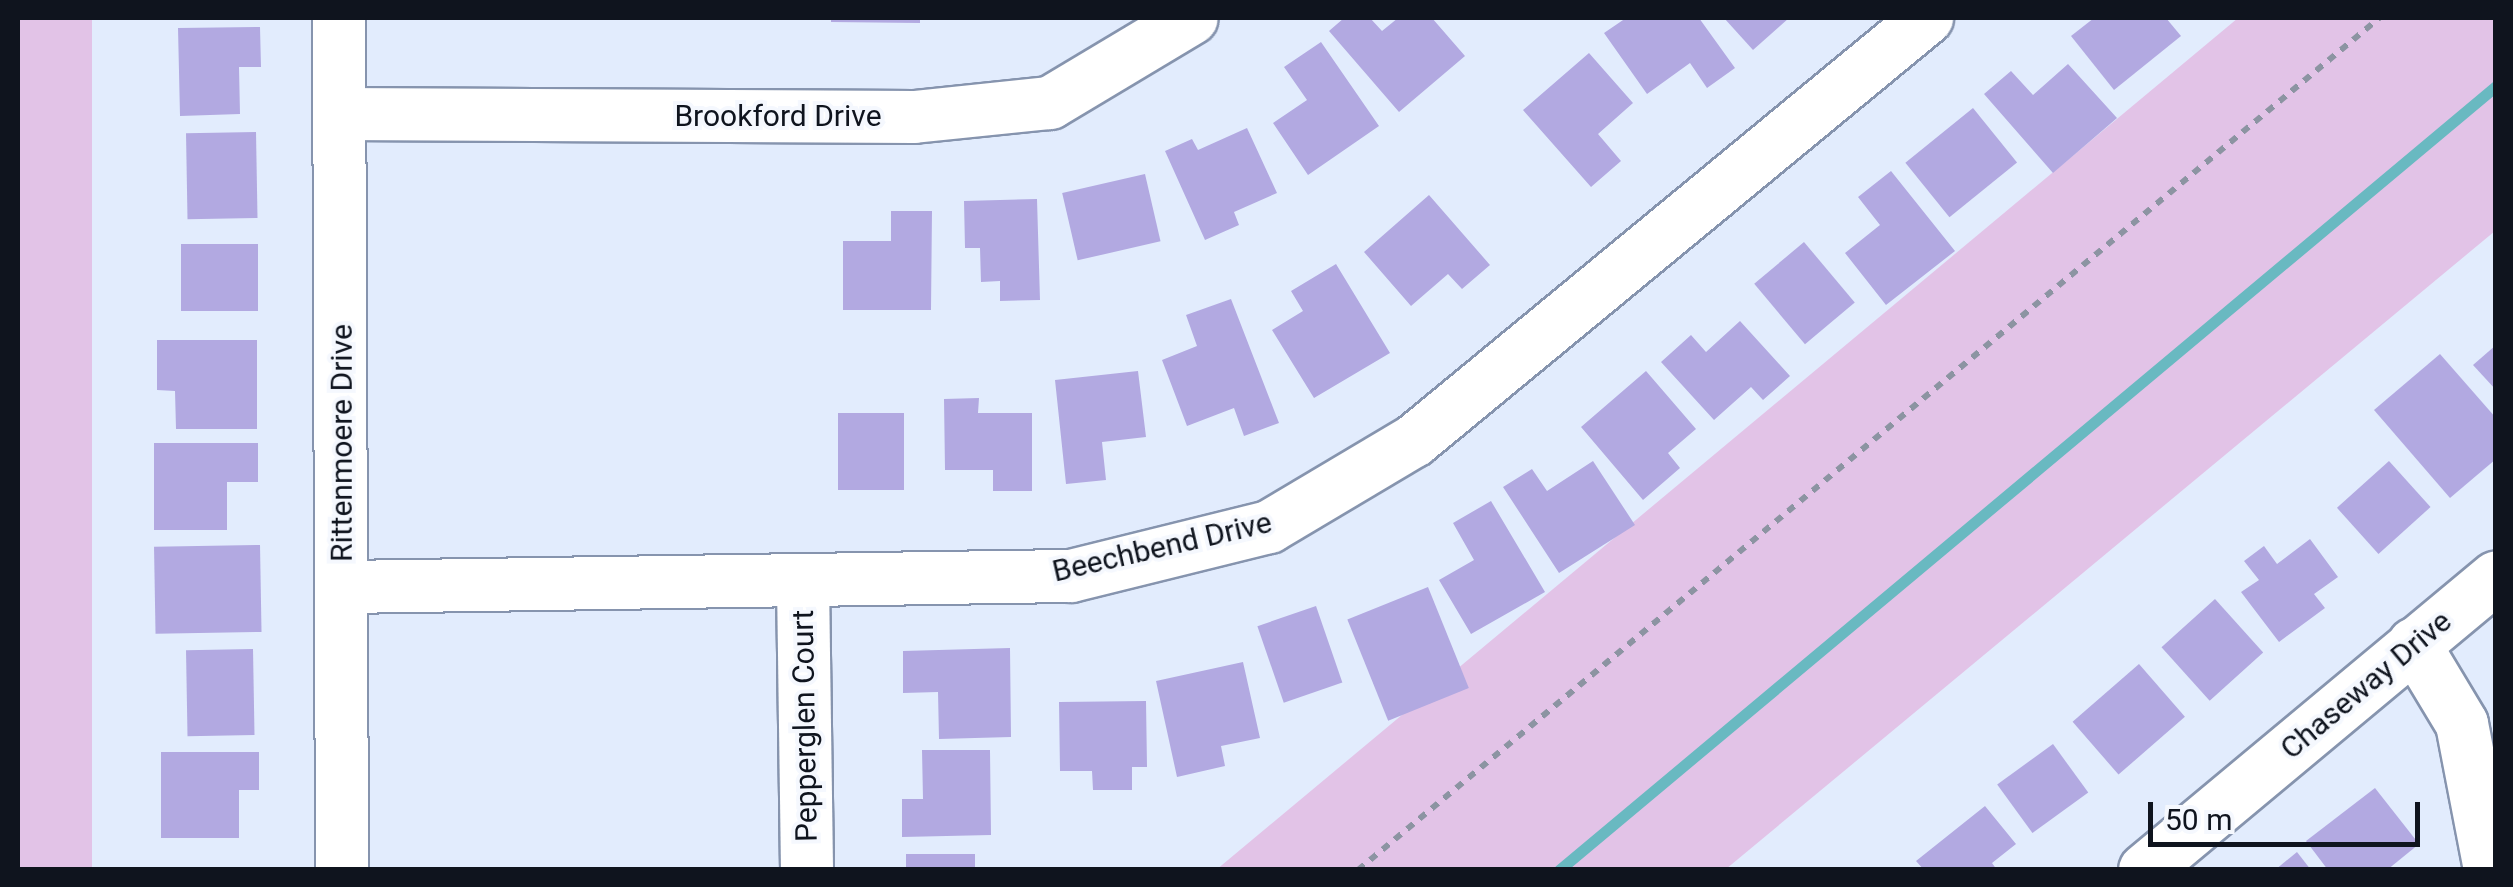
<!DOCTYPE html>
<style>
body{margin:0}
#map{position:relative;width:2513px;height:887px;overflow:hidden;background:#e2ecfd;font-family:Roboto,sans-serif}
div>[style]{position:absolute}
.green>*{inset:0;background:#e2c3e7;transform-origin:0 0}
.stream>*{height:11px;margin:-5.5px;padding:0 5.5px;transform-origin:5.5px;border-radius:5.5px;background:#69b9c1}
.building>*{inset:0;background:#b2a9e1;transform-origin:0 0}
.path>*{height:6px;margin-top:-3px;transform-origin:0;background:repeating-linear-gradient(90deg,#8c94a2 0 8px,transparent 0 16px)}
.roads{filter:drop-shadow(2px 0 #8694ae) drop-shadow(-2px 0 #8694ae) drop-shadow(0 2px #8694ae) drop-shadow(0 -2px #8694ae)}
.minor>*{height:52px;margin:-26px;padding:0 26px;transform-origin:26px;border-radius:26px;background:#fff}
span{translate:-50% -50%;white-space:nowrap;text-align:center;line-height:1.15;-webkit-text-stroke:8px #f5f8fe;paint-order:stroke}
.street-label{font-size:30px;color:#0f141e}
.frame{position:absolute;inset:0;border:20px solid #0f141e;pointer-events:none}
.scale{position:absolute;left:2148px;top:802px;width:272px;height:45px;box-sizing:border-box;border:5px solid #0f141e;border-top:0;padding-left:12px;font-size:30px;line-height:35px;white-space:nowrap;color:#0f141e;-webkit-text-stroke:8px #f5f8fe;paint-order:stroke}
</style>
<div id="map">
<div class="green">
<div style="left:18px;top:18px;width:74px;height:851px"></div>
<div style="clip-path:polygon(2238px 18px,2495px 18px,2495px 231px,1726px 869px,1216px 870px)"></div>
</div>
<div class="stream">
<div style="left:1559px;top:870px;width:1222px;rotate:-39.92deg"></div>
</div>
<div class="building">
<div style="clip-path:polygon(831px 18px,920px 18px,920px 23px,831px 22px)"></div>
<div style="clip-path:polygon(1344px 18px,1370px 18px,1382px 31px,1398px 18px,1432px 18px,1465px 56px,1399px 112px,1329px 31px)"></div>
<div style="clip-path:polygon(1626px 18px,1699px 18px,1735px 68px,1707px 88px,1690px 63px,1647px 94px,1604px 33px)"></div>
<div style="clip-path:polygon(1724px 18px,1789px 18px,1753px 50px)"></div>
<div style="clip-path:polygon(2094px 18px,2166px 18px,2181px 36px,2114px 90px,2071px 36px)"></div>
<div style="clip-path:polygon(260px 27px,261px 67px,239px 67px,240px 114px,180px 116px,178px 28px)"></div>
<div style="clip-path:polygon(1321px 42px,1379px 126px,1308px 175px,1273px 123px,1307px 100px,1284px 67px)"></div>
<div style="clip-path:polygon(1589px 53px,1633px 103px,1598px 134px,1621px 161px,1591px 187px,1523px 110px)"></div>
<div style="clip-path:polygon(2068px 64px,2117px 118px,2053px 173px,1984px 94px,2011px 71px,2033px 95px)"></div>
<div style="left:1973px;top:108px;width:70px;height:87px;rotate:51deg"></div>
<div style="clip-path:polygon(1247px 128px,1277px 193px,1234px 212px,1239px 225px,1205px 240px,1165px 151px,1192px 139px,1198px 150px)"></div>
<div style="left:256px;top:132px;width:86px;height:70px;rotate:89deg"></div>
<div style="clip-path:polygon(1891px 171px,1955px 251px,1886px 305px,1845px 253px,1880px 225px,1858px 197px)"></div>
<div style="left:1145px;top:174px;width:69px;height:85px;rotate:77deg"></div>
<div style="clip-path:polygon(1429px 195px,1490px 265px,1462px 289px,1448px 274px,1411px 306px,1364px 252px)"></div>
<div style="clip-path:polygon(1037px 199px,1040px 300px,1000px 301px,1000px 281px,981px 282px,980px 248px,965px 248px,964px 201px)"></div>
<div style="clip-path:polygon(891px 211px,932px 211px,931px 310px,843px 310px,843px 241px,891px 241px)"></div>
<div style="left:1804px;top:242px;width:79px;height:65px;rotate:50deg"></div>
<div style="left:181px;top:244px;width:77px;height:67px"></div>
<div style="clip-path:polygon(1336px 264px,1390px 353px,1314px 398px,1272px 330px,1303px 311px,1291px 291px)"></div>
<div style="clip-path:polygon(1231px 299px,1279px 423px,1244px 436px,1234px 408px,1187px 426px,1162px 360px,1197px 346px,1186px 315px)"></div>
<div style="clip-path:polygon(1740px 321px,1790px 376px,1763px 400px,1751px 387px,1714px 420px,1661px 362px,1691px 335px,1706px 352px)"></div>
<div style="clip-path:polygon(157px 340px,257px 340px,257px 429px,176px 429px,175px 391px,157px 390px)"></div>
<div style="clip-path:polygon(2496px 345px,2496px 390px,2473px 365px)"></div>
<div style="clip-path:polygon(2440px 354px,2496px 418px,2496px 459px,2450px 498px,2374px 410px)"></div>
<div style="clip-path:polygon(1138px 371px,1146px 437px,1102px 442px,1106px 480px,1066px 484px,1055px 380px)"></div>
<div style="clip-path:polygon(1646px 371px,1696px 429px,1668px 453px,1680px 468px,1643px 500px,1581px 427px)"></div>
<div style="clip-path:polygon(979px 398px,978px 413px,1032px 413px,1032px 491px,993px 491px,993px 470px,945px 470px,944px 399px)"></div>
<div style="left:904px;top:413px;width:77px;height:66px;rotate:90deg"></div>
<div style="clip-path:polygon(154px 443px,258px 443px,258px 482px,227px 482px,227px 530px,154px 530px)"></div>
<div style="clip-path:polygon(1593px 461px,1635px 525px,1559px 573px,1503px 487px,1532px 469px,1547px 491px)"></div>
<div style="left:2389px;top:461px;width:62px;height:70px;rotate:48deg"></div>
<div style="clip-path:polygon(1491px 501px,1545px 592px,1471px 634px,1439px 580px,1474px 560px,1453px 523px)"></div>
<div style="clip-path:polygon(2310px 539px,2338px 577px,2314px 594px,2325px 608px,2279px 642px,2241px 592px,2259px 580px,2244px 561px,2264px 546px,2277px 564px)"></div>
<div style="left:260px;top:545px;width:87px;height:106px;rotate:89deg"></div>
<div style="left:1428px;top:587px;width:109px;height:87px;rotate:68deg"></div>
<div style="left:2215px;top:599px;width:72px;height:72px;rotate:48deg"></div>
<div style="left:1316px;top:606px;width:81px;height:62px;rotate:71deg"></div>
<div style="clip-path:polygon(1010px 648px,1011px 737px,939px 739px,938px 692px,903px 693px,903px 651px)"></div>
<div style="left:253px;top:649px;width:86px;height:67px;rotate:89deg"></div>
<div style="clip-path:polygon(1243px 662px,1260px 738px,1221px 746px,1225px 766px,1177px 777px,1156px 681px)"></div>
<div style="left:2139px;top:664px;width:70px;height:88px;rotate:49deg"></div>
<div style="clip-path:polygon(1146px 701px,1147px 767px,1132px 767px,1132px 790px,1093px 790px,1092px 771px,1060px 771px,1059px 702px)"></div>
<div style="left:2053px;top:744px;width:60px;height:69px;rotate:54deg"></div>
<div style="clip-path:polygon(922px 750px,990px 750px,991px 835px,902px 837px,902px 799px,923px 799px)"></div>
<div style="clip-path:polygon(161px 752px,259px 752px,259px 790px,239px 790px,239px 838px,161px 838px)"></div>
<div style="clip-path:polygon(2375px 788px,2419px 844px,2387px 870px,2328px 870px,2306px 841px)"></div>
<div style="clip-path:polygon(1985px 806px,2016px 844px,1992px 863px,1997px 870px,1924px 870px,1916px 861px)"></div>
<div style="clip-path:polygon(2297px 852px,2311px 870px,2275px 870px)"></div>
<div style="left:906px;top:854px;width:69px;height:16px"></div>
</div>
<div class="path">
<div style="left:1358px;top:870px;width:1330px;rotate:-39.84deg"></div>
</div>
<div class="roads">
<div class="minor">
<div style="left:339px;top:18px;width:852px;rotate:89.8deg"></div>
<div style="left:340px;top:114px;width:574px;rotate:0.3deg"></div>
<div style="left:914px;top:117px;width:137px;rotate:-5.9deg"></div>
<div style="left:1050px;top:103px;width:165px;rotate:-30.9deg"></div>
<div style="left:803px;top:582px;width:288px;rotate:89.2deg"></div>
<div style="left:344px;top:587px;width:727px;rotate:-0.87deg"></div>
<div style="left:1071px;top:576px;width:204px;rotate:-13.9deg"></div>
<div style="left:1269px;top:527px;width:169px;rotate:-30.7deg"></div>
<div style="left:1414px;top:441px;width:665px;rotate:-39.51deg"></div>
<div style="left:2414px;top:644px;width:93px;rotate:59deg"></div>
<div style="left:2462px;top:724px;width:149px;rotate:79.1deg"></div>
<div style="left:2145px;top:870px;width:457px;rotate:-39.8deg"></div>
</div>
</div>
<div class="street-label">
<span style="left:778px;top:116px">Brookford Drive</span>
<span style="left:342px;top:443px;rotate:-90deg">Rittenmoere Drive</span>
<span style="left:1162px;top:547px;rotate:-13deg">Beechbend Drive</span>
<span style="left:2366px;top:685px;rotate:-40deg">Chaseway Drive</span>
<span style="left:805px;top:726px;rotate:-91deg">Pepperglen Court</span>
</div>
<div class="frame"></div>
<div class="scale">50 m</div>
</div>
